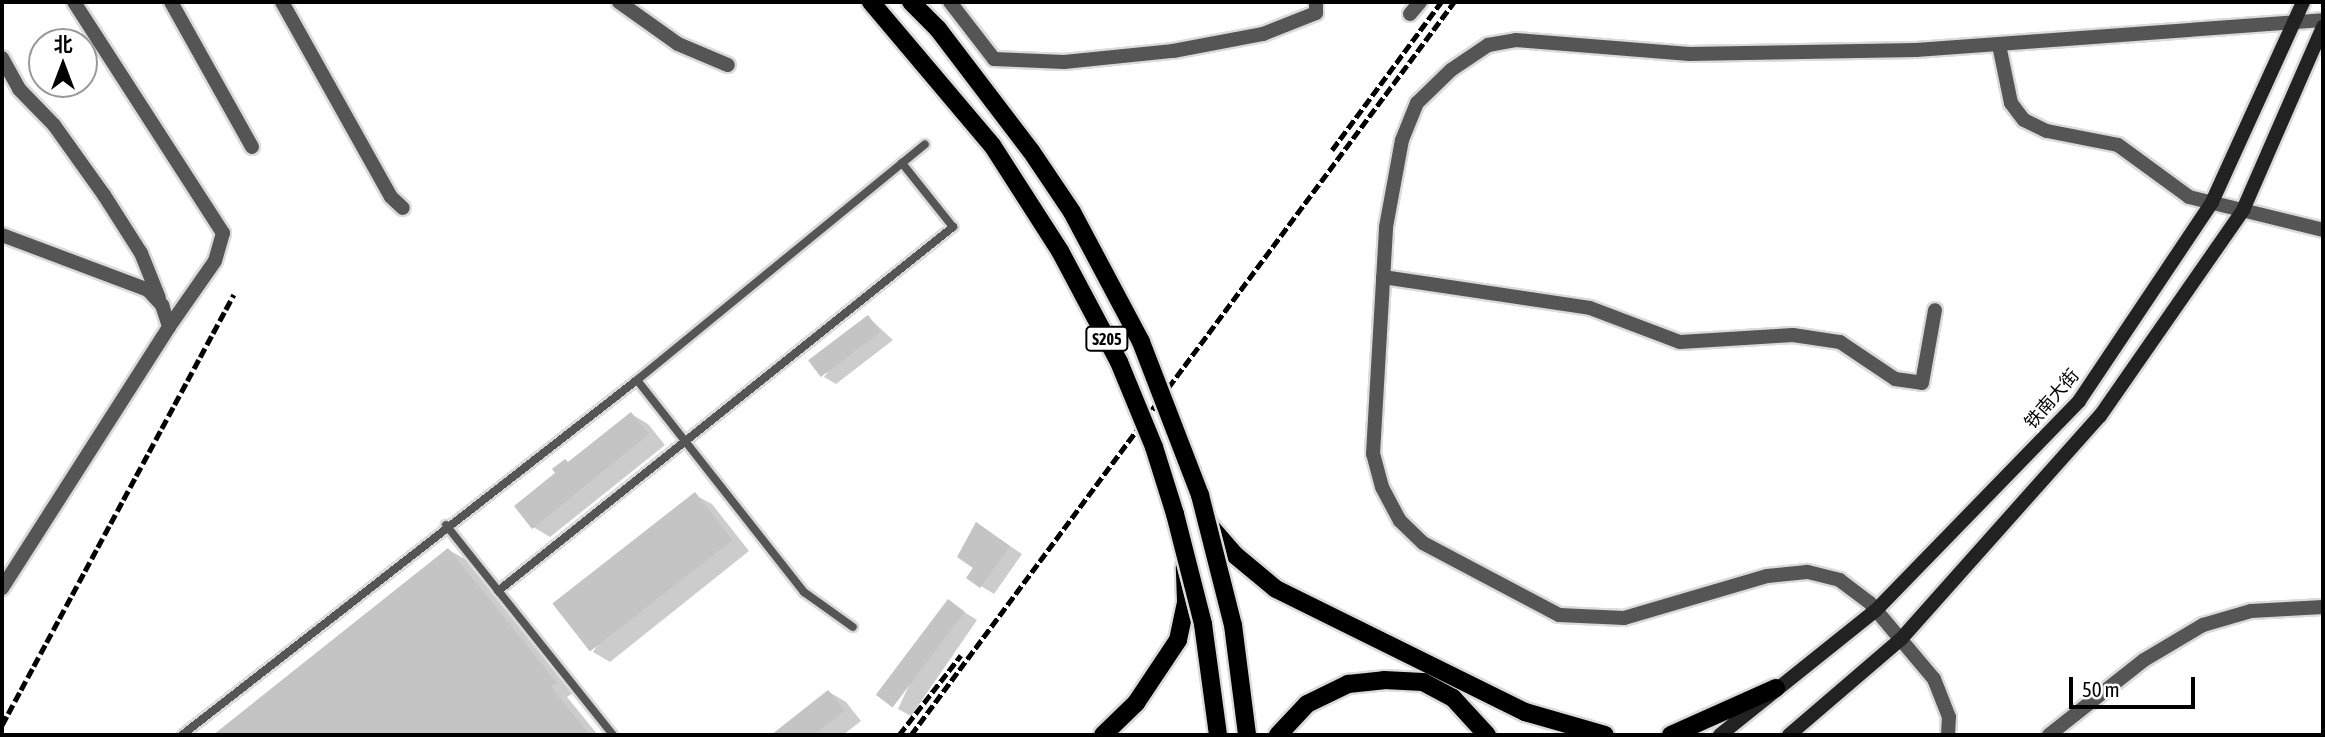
<!DOCTYPE html>
<meta charset="utf-8">
<style>
body{margin:0}
#map{position:relative;width:2325px;height:737px;overflow:hidden;background:#fff;font-family:"Asap Condensed","Noto Sans SC",sans-serif}
div>[style]{position:absolute}
.shadow>*{inset:0;background:#0003}
.building>*{inset:0;background:#c4c4c4;transform-origin:0 0}
.roads{filter:drop-shadow(2px 0 #dbdbdb) drop-shadow(-2px 0 #dbdbdb) drop-shadow(0 2px #dbdbdb) drop-shadow(0 -2px #dbdbdb)}
.lane>*{height:8px;margin:-4px;padding:0 4px;transform-origin:4px;border-radius:4px;background:#555}
.street>*{height:14px;margin:-7px;padding:0 7px;transform-origin:7px;border-radius:7px;background:#555}
.secondary>*{height:14px;margin:-7px;padding:0 7px;transform-origin:7px;border-radius:7px;background:#222}
.primary>*{height:18px;margin:-9px;padding:0 9px;transform-origin:9px;border-radius:9px;background:#000}
.rail>*{height:5px;margin-top:-2.5px;transform-origin:0;background:repeating-linear-gradient(90deg,#000 0 10px,transparent 0 13.5px)}
.bridges{filter:drop-shadow(2px 0 #dbdbdb) drop-shadow(-2px 0 #dbdbdb) drop-shadow(0 2px #dbdbdb) drop-shadow(0 -2px #dbdbdb)}
.primary-bridge>*{height:18px;margin:-9px;padding:0 9px;transform-origin:9px;border-radius:9px;background:#000}
span{translate:-50% -50%;white-space:nowrap;text-align:center;line-height:1.15;-webkit-text-stroke:5px #fff;paint-order:stroke}
.shield-label span{padding:2px 5px;background:#fff;border:2px solid;border-radius:5px;-webkit-text-stroke-width:0}
.shield-label{font-size:16px;color:#000;font-weight:700}
.street-label{font-size:18px;color:#000}
.frame{position:absolute;inset:0;border:4px solid #000;pointer-events:none}
.north{position:absolute;left:28px;top:28px;width:70px;height:70px;box-sizing:border-box;background:#fff;border:2px solid #999;border-radius:50%;rotate:0deg;font-size:19px;font-weight:700;line-height:28px;text-align:center;color:#000}
.north::after{content:'';display:block;margin:auto;width:24px;height:32px;background:#000;clip-path:polygon(50% 0,100% 100%,50% 72%,0 100%)}
.scale{position:absolute;left:2069px;top:677px;width:126px;height:32px;box-sizing:border-box;border:4px solid #000;border-top:0;padding-left:9px;font-size:21px;line-height:24px;white-space:nowrap;color:#000;-webkit-text-stroke:5px #fff;paint-order:stroke}
</style>
<div id="map">
<div class="shadow">
<div style="clip-path:polygon(868px 317px,893px 340px,836px 384px,824px 377px)"></div>
<div style="clip-path:polygon(631px 414px,648px 424px,665px 445px,550px 537px,533px 527px,557px 473px)"></div>
<div style="clip-path:polygon(695px 495px,712px 504px,749px 551px,610px 662px,593px 652px)"></div>
<div style="clip-path:polygon(989px 532px,1022px 554px,994px 594px,968px 578px)"></div>
<div style="clip-path:polygon(449px 550px,465px 559px,573px 693px,567px 697px,598px 735px,216px 735px)"></div>
<div style="clip-path:polygon(948px 602px,977px 620px,911px 716px,898px 709px)"></div>
<div style="clip-path:polygon(829px 692px,846px 702px,861px 721px,843px 735px,774px 735px)"></div>
</div>
<div class="building">
<div style="left:868px;top:315px;width:21px;height:75px;rotate:53deg"></div>
<div style="clip-path:polygon(631px 412px,649px 434px,532px 529px,514px 506px,555px 473px,552px 469px,565px 459px,568px 462px)"></div>
<div style="left:695px;top:492px;width:61px;height:181px;rotate:52deg"></div>
<div style="clip-path:polygon(976px 522px,1010px 546px,980px 588px,966px 578px,973px 568px,957px 557px)"></div>
<div style="clip-path:polygon(448px 548px,557px 683px,551px 687px,590px 735px,213px 735px)"></div>
<div style="left:948px;top:599px;width:21px;height:120px;rotate:37deg"></div>
<div style="clip-path:polygon(828px 690px,845px 710px,814px 735px,771px 735px)"></div>
</div>
<div class="roads">
<div class="lane">
<div style="left:637px;top:380px;width:270px;rotate:51.8deg"></div>
<div style="left:804px;top:592px;width:60px;rotate:35.5deg"></div>
<div style="left:446px;top:525px;width:268px;rotate:51.5deg"></div>
<div style="left:498px;top:591px;width:583px;rotate:-38.66deg"></div>
<div style="left:953px;top:227px;width:82px;rotate:-128.6deg"></div>
<div style="left:182px;top:735px;width:577px;rotate:-37.96deg"></div>
<div style="left:637px;top:380px;width:372px;rotate:-39.3deg"></div>
</div>
<div class="street">
<div style="left:74px;top:2px;width:275px;rotate:57.2deg"></div>
<div style="left:223px;top:233px;width:29px;rotate:106deg"></div>
<div style="left:215px;top:261px;width:80px;rotate:124.9deg"></div>
<div style="left:171px;top:2px;width:166px;rotate:60.8deg"></div>
<div style="left:282px;top:2px;width:223px;rotate:60.8deg"></div>
<div style="left:391px;top:197px;width:16px;rotate:43deg"></div>
<div style="left:619px;top:2px;width:72px;rotate:35.4deg"></div>
<div style="left:678px;top:44px;width:54px;rotate:22.8deg"></div>
<div style="left:950px;top:2px;width:72px;rotate:52.3deg"></div>
<div style="left:994px;top:59px;width:70px;rotate:2.5deg"></div>
<div style="left:1064px;top:62px;width:110px;rotate:-5.8deg"></div>
<div style="left:1173px;top:51px;width:92px;rotate:-10.7deg"></div>
<div style="left:1263px;top:34px;width:57px;rotate:-21.6deg"></div>
<div style="left:1316px;top:13px;width:11px;rotate:-90deg"></div>
<div style="left:1410px;top:14px;width:16px;rotate:-50deg"></div>
<div style="left:1999px;top:45px;width:59px;rotate:78.3deg"></div>
<div style="left:2011px;top:103px;width:21px;rotate:53deg"></div>
<div style="left:2024px;top:120px;width:25px;rotate:26deg"></div>
<div style="left:2047px;top:131px;width:72px;rotate:11.2deg"></div>
<div style="left:2118px;top:145px;width:88px;rotate:36.2deg"></div>
<div style="left:2189px;top:197px;width:138px;rotate:13.8deg"></div>
<div style="left:2px;top:58px;width:35px;rotate:61deg"></div>
<div style="left:19px;top:89px;width:50px;rotate:45.8deg"></div>
<div style="left:54px;top:125px;width:86px;rotate:54.5deg"></div>
<div style="left:104px;top:195px;width:69px;rotate:57.5deg"></div>
<div style="left:141px;top:253px;width:48px;rotate:68.2deg"></div>
<div style="left:2px;top:235px;width:156px;rotate:20.6deg"></div>
<div style="left:148px;top:290px;width:21px;rotate:47deg"></div>
<div style="left:162px;top:305px;width:23px;rotate:72deg"></div>
<div style="left:169px;top:327px;width:310px;rotate:122.6deg"></div>
<div style="left:1383px;top:277px;width:209px;rotate:8.5deg"></div>
<div style="left:1590px;top:308px;width:96px;rotate:20.7deg"></div>
<div style="left:1680px;top:342px;width:113px;rotate:-3.5deg"></div>
<div style="left:1793px;top:335px;width:48px;rotate:8.5deg"></div>
<div style="left:1840px;top:342px;width:66px;rotate:33.9deg"></div>
<div style="left:1895px;top:379px;width:27px;rotate:8deg"></div>
<div style="left:1922px;top:383px;width:74px;rotate:-79.9deg"></div>
<div style="left:1948px;top:735px;width:18px;rotate:-87deg"></div>
<div style="left:1949px;top:717px;width:41px;rotate:-111.5deg"></div>
<div style="left:1934px;top:679px;width:99px;rotate:-130.1deg"></div>
<div style="left:1870px;top:603px;width:38px;rotate:-143deg"></div>
<div style="left:1840px;top:580px;width:34px;rotate:-166deg"></div>
<div style="left:1807px;top:572px;width:40px;rotate:174.3deg"></div>
<div style="left:1767px;top:576px;width:149px;rotate:163.6deg"></div>
<div style="left:1624px;top:618px;width:65px;rotate:-177.4deg"></div>
<div style="left:1559px;top:615px;width:154px;rotate:-152.1deg"></div>
<div style="left:1423px;top:543px;width:32px;rotate:-136deg"></div>
<div style="left:1400px;top:521px;width:38px;rotate:-118deg"></div>
<div style="left:1382px;top:487px;width:34px;rotate:-105deg"></div>
<div style="left:1373px;top:454px;width:227px;rotate:-86.7deg"></div>
<div style="left:1386px;top:227px;width:88px;rotate:-79.6deg"></div>
<div style="left:1402px;top:140px;width:40px;rotate:-68deg"></div>
<div style="left:1417px;top:103px;width:47px;rotate:-44.1deg"></div>
<div style="left:1451px;top:70px;width:45px;rotate:-34deg"></div>
<div style="left:1488px;top:45px;width:28px;rotate:-10deg"></div>
<div style="left:1516px;top:40px;width:174px;rotate:4.6deg"></div>
<div style="left:1689px;top:54px;width:227px;rotate:-1deg"></div>
<div style="left:1916px;top:50px;width:408px;rotate:-4.2deg"></div>
<div style="left:2049px;top:735px;width:121px;rotate:-38.3deg"></div>
<div style="left:2144px;top:660px;width:69px;rotate:-30.7deg"></div>
<div style="left:2203px;top:625px;width:50px;rotate:-16.3deg"></div>
<div style="left:2251px;top:611px;width:72px;rotate:-3.2deg"></div>
</div>
<div class="secondary">
<div style="left:1720px;top:735px;width:200px;rotate:-38.7deg"></div>
<div style="left:1876px;top:610px;width:291px;rotate:-45.8deg"></div>
<div style="left:2079px;top:401px;width:239px;rotate:-56.2deg"></div>
<div style="left:2212px;top:202px;width:220px;rotate:-65.5deg"></div>
<div style="left:1789px;top:735px;width:148px;rotate:-40.6deg"></div>
<div style="left:1901px;top:639px;width:299px;rotate:-48.3deg"></div>
<div style="left:2100px;top:416px;width:251px;rotate:-55.2deg"></div>
<div style="left:2243px;top:210px;width:200px;rotate:-66.4deg"></div>
</div>
<div class="primary">
<div style="left:1208px;top:524px;width:41px;rotate:48.9deg"></div>
<div style="left:1235px;top:555px;width:53px;rotate:39.7deg"></div>
<div style="left:1276px;top:589px;width:278px;rotate:26.3deg"></div>
<div style="left:1525px;top:712px;width:83px;rotate:16deg"></div>
<div style="left:1103px;top:735px;width:46px;rotate:-44.1deg"></div>
<div style="left:1136px;top:703px;width:76px;rotate:-56.3deg"></div>
<div style="left:1178px;top:640px;width:39px;rotate:-78deg"></div>
<div style="left:1186px;top:602px;width:35px;rotate:-92deg"></div>
<div style="left:1278px;top:735px;width:42px;rotate:-46.9deg"></div>
<div style="left:1307px;top:704px;width:46px;rotate:-26deg"></div>
<div style="left:1348px;top:684px;width:36px;rotate:-6deg"></div>
<div style="left:1384px;top:680px;width:39px;rotate:3deg"></div>
<div style="left:1423px;top:682px;width:34px;rotate:28deg"></div>
<div style="left:1453px;top:698px;width:50px;rotate:47.4deg"></div>
<div style="left:1671px;top:735px;width:115px;rotate:-24.1deg"></div>
</div>
</div>
<div class="rail">
<div style="left:1332px;top:150px;width:184px;rotate:-53.6deg"></div>
<div style="left:2px;top:725px;width:489px;rotate:-61.7deg"></div>
<div style="left:899px;top:735px;width:101px;rotate:-52.2deg"></div>
<div style="left:911px;top:735px;width:912px;rotate:-53.47deg"></div>
</div>
<div class="bridges">
<div class="primary-bridge">
<div style="left:871px;top:2px;width:187px;rotate:49.8deg"></div>
<div style="left:992px;top:145px;width:126px;rotate:57.3deg"></div>
<div style="left:1060px;top:251px;width:126px;rotate:62deg"></div>
<div style="left:1119px;top:362px;width:92px;rotate:67.6deg"></div>
<div style="left:1154px;top:447px;width:70px;rotate:72.6deg"></div>
<div style="left:1175px;top:514px;width:114px;rotate:75.7deg"></div>
<div style="left:1203px;top:624px;width:112px;rotate:82.3deg"></div>
<div style="left:911px;top:2px;width:38px;rotate:45deg"></div>
<div style="left:938px;top:29px;width:153px;rotate:52.7deg"></div>
<div style="left:1031px;top:151px;width:73px;rotate:56.1deg"></div>
<div style="left:1072px;top:212px;width:147px;rotate:62deg"></div>
<div style="left:1141px;top:342px;width:164px;rotate:68.9deg"></div>
<div style="left:1200px;top:495px;width:134px;rotate:75.8deg"></div>
<div style="left:1233px;top:625px;width:111px;rotate:82.7deg"></div>
</div>
</div>
<div class="shield-label">
<span style="left:1107px;top:339px">S205</span>
</div>
<div class="street-label">
<span style="left:2052px;top:399px;rotate:-49deg">铁南大街</span>
</div>
<div class="frame"></div>
<div class="north">北</div>
<div class="scale">50 m</div>
</div>
